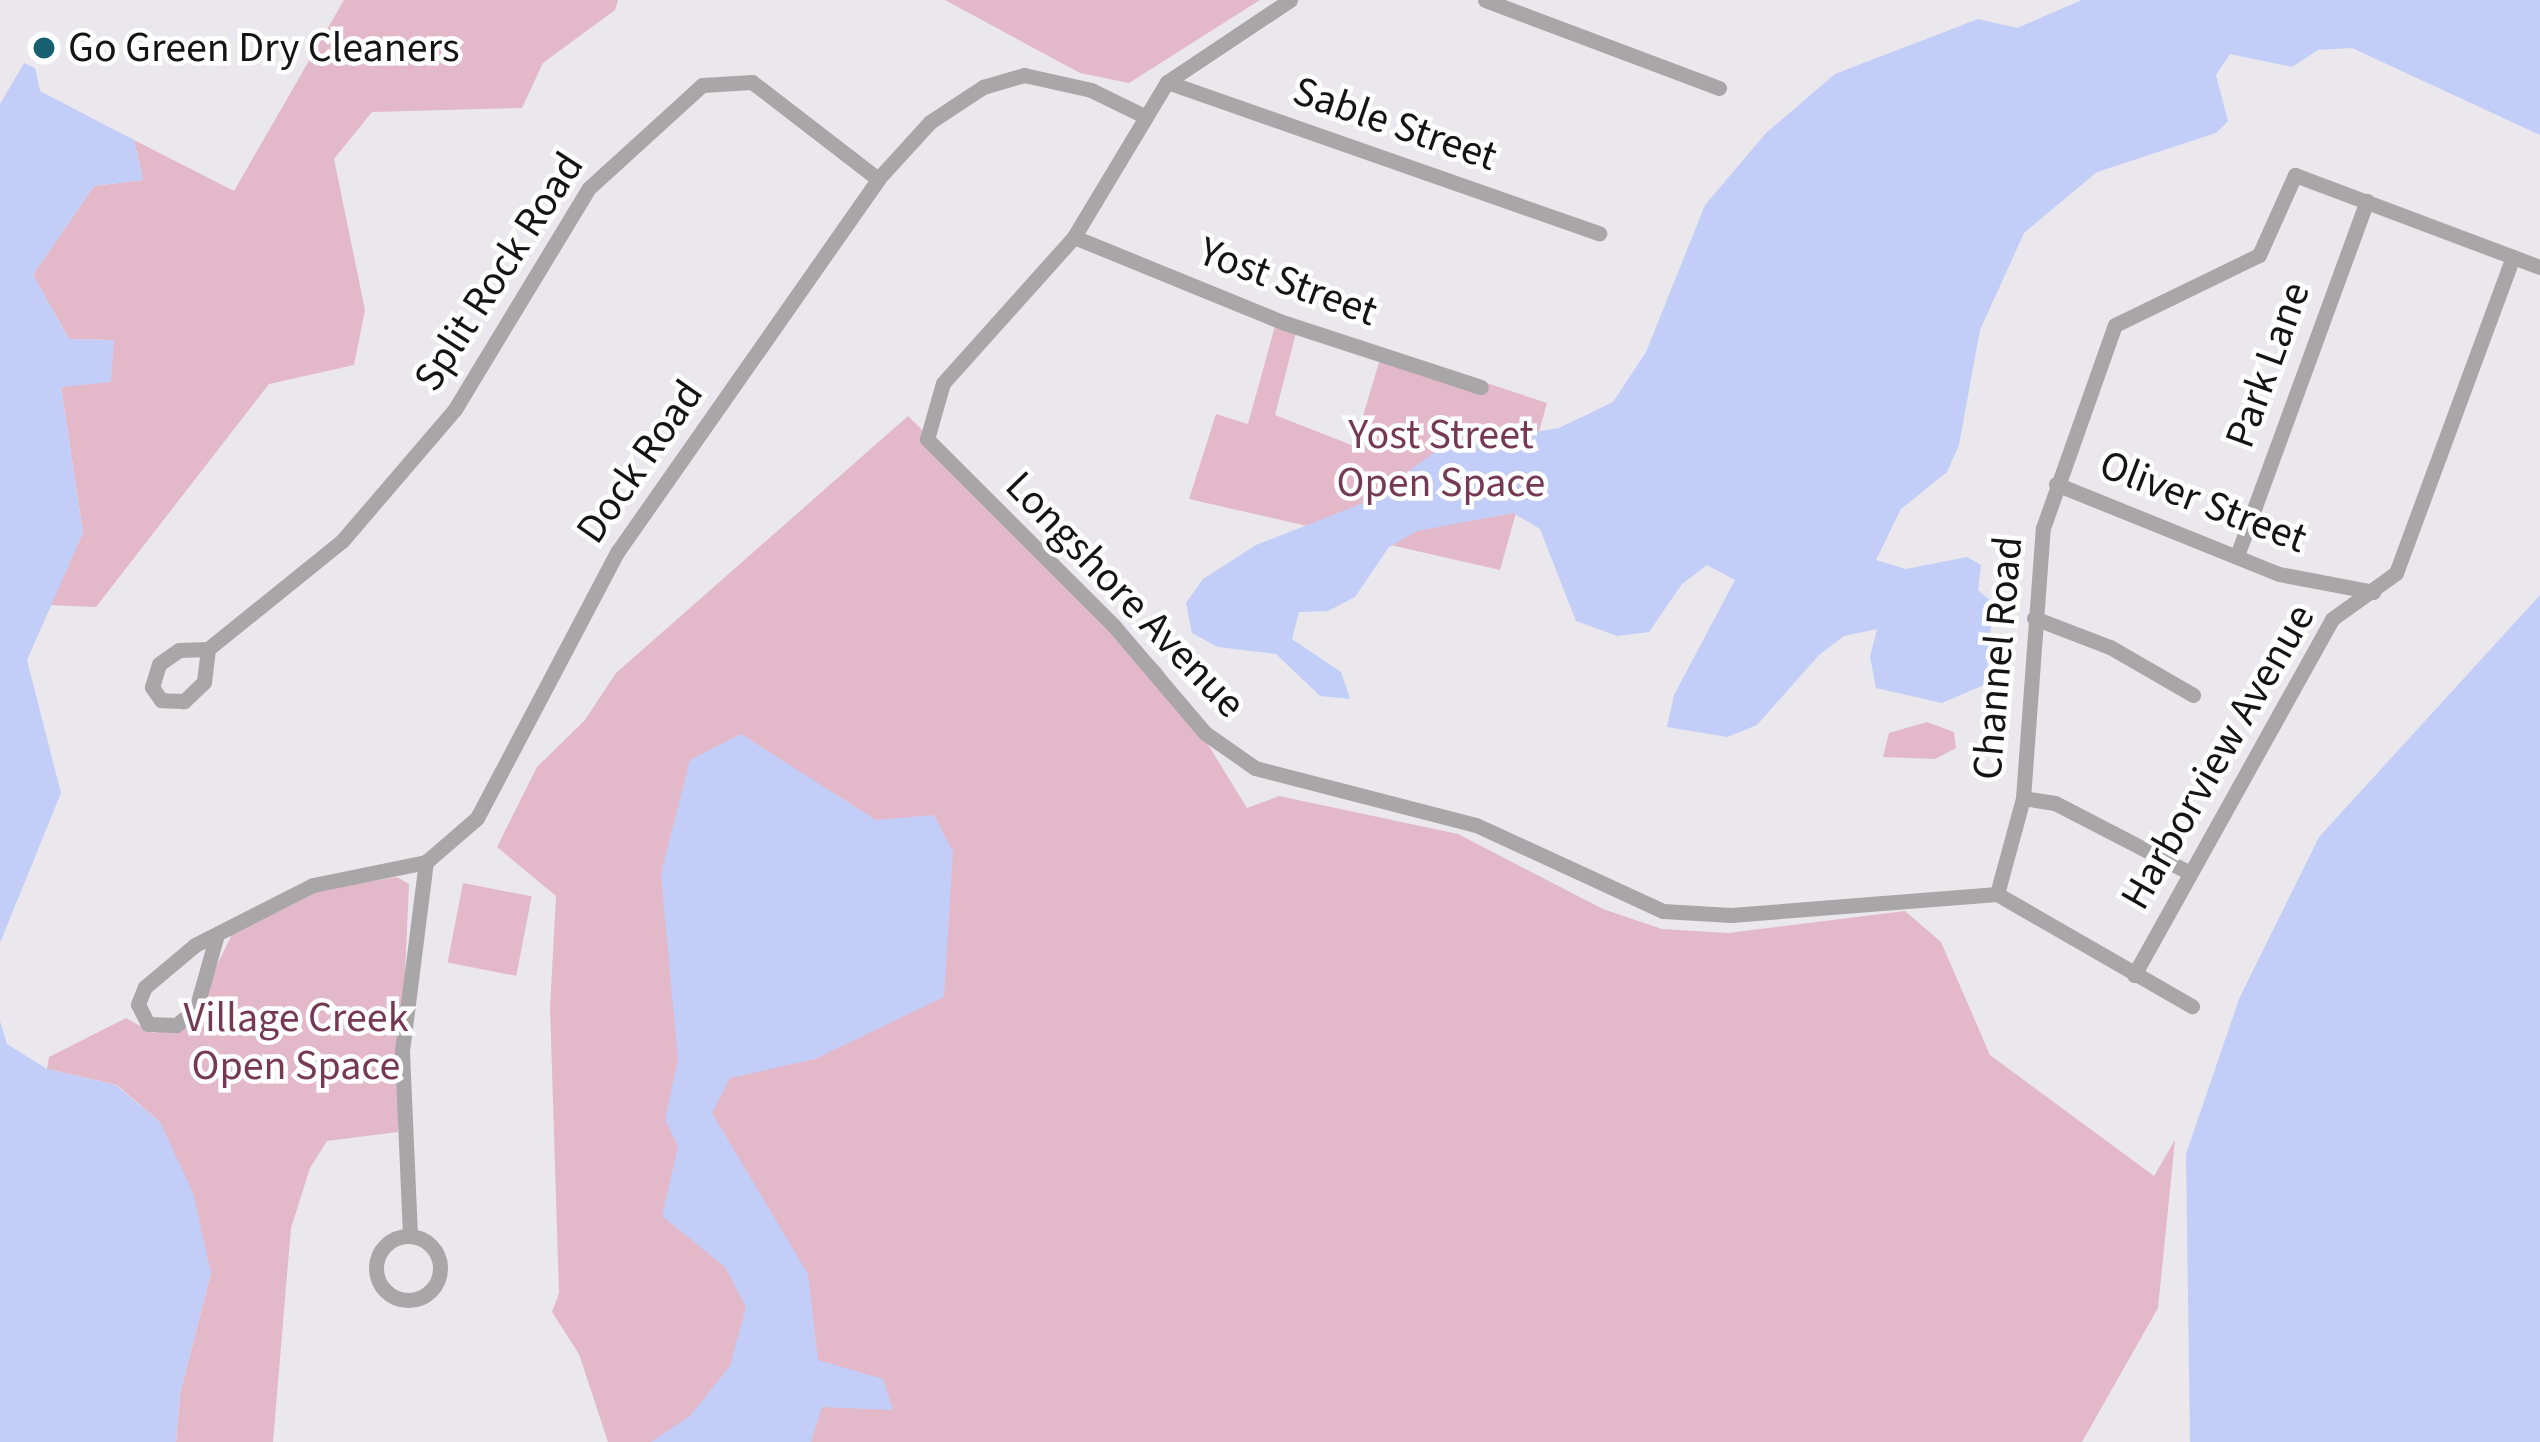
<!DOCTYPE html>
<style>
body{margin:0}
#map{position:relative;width:2540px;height:1442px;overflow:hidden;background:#eae8ec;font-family:"Source Sans 3",sans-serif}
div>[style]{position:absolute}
.green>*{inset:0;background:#e3b9c9;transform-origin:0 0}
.water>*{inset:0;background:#c3cef8}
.street>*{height:15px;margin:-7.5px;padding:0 7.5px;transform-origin:7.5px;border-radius:7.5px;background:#a8a6a7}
.street>.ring{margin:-7.5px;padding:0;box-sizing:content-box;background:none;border:15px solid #a8a6a7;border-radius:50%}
.dots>*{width:33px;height:33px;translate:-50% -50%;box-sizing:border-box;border:6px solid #fff;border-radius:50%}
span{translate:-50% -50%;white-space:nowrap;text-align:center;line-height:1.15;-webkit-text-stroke:9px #fff;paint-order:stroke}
.poi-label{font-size:42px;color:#141315}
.left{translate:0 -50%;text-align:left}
.street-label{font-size:42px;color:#141315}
.park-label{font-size:42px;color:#763954}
</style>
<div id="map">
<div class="green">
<div style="clip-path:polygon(344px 0,618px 0,615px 10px,543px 63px,522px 108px,372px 112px,334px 159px,365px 310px,354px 365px,269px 384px,96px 607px,46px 605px,83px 533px,61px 387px,113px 340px,69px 339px,33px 275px,94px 186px,143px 180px,134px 140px,234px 191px)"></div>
<div style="clip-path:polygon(945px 0,1260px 0,1129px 83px,1080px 73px)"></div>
<div style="clip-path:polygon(1278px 315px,1299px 321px,1275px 415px,1354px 446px,1383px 349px,1547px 403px,1500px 570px,1189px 499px,1216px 414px,1248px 424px)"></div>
<div style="clip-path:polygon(908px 416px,1161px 668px,1247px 808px,1279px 796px,1458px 834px,1603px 909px,1662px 929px,1728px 933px,1905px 911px,1941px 942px,1990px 1055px,2154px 1176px,2175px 1140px,2158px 1308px,2082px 1442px,608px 1442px,579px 1354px,552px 1312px,559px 1293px,550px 1007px,556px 896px,497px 847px,537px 767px,585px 720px,616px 673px)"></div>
<div style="clip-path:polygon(1927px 722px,1954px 732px,1956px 748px,1935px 759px,1883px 757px,1889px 733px)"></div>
<div style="clip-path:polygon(397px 877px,409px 884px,398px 1132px,327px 1141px,310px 1168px,291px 1228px,273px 1442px,176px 1442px,180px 1394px,211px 1273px,160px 1122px,117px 1085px,47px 1069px,49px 1057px,126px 1018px,153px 1033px,188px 1025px,235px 928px,315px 891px)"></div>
<div style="left:463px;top:883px;width:70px;height:81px;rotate:11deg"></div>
</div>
<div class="water">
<div style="clip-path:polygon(2082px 0,2540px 0,2540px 135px,2352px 48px,2318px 50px,2292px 67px,2230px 54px,2216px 75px,2228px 121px,2216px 133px,2097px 172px,2024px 233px,1980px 330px,1959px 445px,1947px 472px,1901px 509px,1876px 560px,1906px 569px,1967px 557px,1981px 565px,1978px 590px,1993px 603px,1986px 684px,1942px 703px,1876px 688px,1870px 657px,1877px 629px,1844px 636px,1819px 655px,1757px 725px,1727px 737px,1667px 727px,1674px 695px,1735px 580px,1707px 565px,1682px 584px,1649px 632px,1617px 636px,1576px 621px,1540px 529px,1513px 513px,1417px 531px,1389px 547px,1355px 597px,1328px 611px,1299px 612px,1292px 639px,1341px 672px,1350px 699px,1320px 696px,1276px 654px,1218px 647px,1192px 633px,1186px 603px,1203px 579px,1256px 545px,1366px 502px,1442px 447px,1559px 428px,1613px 402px,1646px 352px,1705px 205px,1766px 133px,1835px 74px,1978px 19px,2017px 28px)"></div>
<div style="clip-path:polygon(24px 63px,35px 68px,40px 91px,134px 140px,143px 180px,94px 186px,33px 275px,69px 339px,114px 340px,111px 382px,61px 387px,83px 533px,27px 660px,61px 793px,0 943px,0 104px)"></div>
<div style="clip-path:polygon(2540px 595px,2540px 1442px,2190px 1442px,2186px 1154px,2239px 999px,2319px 837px)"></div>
<div style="clip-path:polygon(741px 734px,876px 820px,934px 815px,953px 852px,944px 997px,815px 1059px,730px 1078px,712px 1113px,808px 1274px,818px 1360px,883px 1379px,893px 1410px,822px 1407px,811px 1442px,651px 1442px,690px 1416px,730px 1366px,746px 1307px,725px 1267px,662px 1216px,678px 1147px,665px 1119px,678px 1060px,661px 874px,690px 760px)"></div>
<div style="clip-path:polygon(0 1021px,7px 1044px,47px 1069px,116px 1085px,160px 1122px,193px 1193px,211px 1273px,180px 1394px,176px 1442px,0 1442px)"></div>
</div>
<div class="street">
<div style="left:1290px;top:0;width:148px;rotate:146.3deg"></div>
<div style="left:1167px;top:82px;width:181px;rotate:121deg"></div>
<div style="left:1074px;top:237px;width:196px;rotate:131.9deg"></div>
<div style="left:943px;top:383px;width:58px;rotate:105.9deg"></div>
<div style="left:927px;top:439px;width:264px;rotate:45deg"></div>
<div style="left:1114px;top:626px;width:140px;rotate:49.6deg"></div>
<div style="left:1205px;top:733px;width:61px;rotate:35deg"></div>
<div style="left:1255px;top:768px;width:228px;rotate:14.5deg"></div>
<div style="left:1476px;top:825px;width:206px;rotate:24.7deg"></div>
<div style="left:1663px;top:911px;width:68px;rotate:3.4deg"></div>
<div style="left:1731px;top:915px;width:267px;rotate:-4.5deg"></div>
<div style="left:1485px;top:0;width:250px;rotate:20.6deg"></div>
<div style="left:1167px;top:82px;width:458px;rotate:19.3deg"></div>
<div style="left:1074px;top:237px;width:228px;rotate:22.2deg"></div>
<div style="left:1285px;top:323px;width:206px;rotate:18.1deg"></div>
<div style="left:2056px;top:484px;width:240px;rotate:22deg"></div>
<div style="left:2279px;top:574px;width:96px;rotate:10.8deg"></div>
<div style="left:2238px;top:553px;width:375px;rotate:-69.9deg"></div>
<div style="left:2034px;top:618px;width:81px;rotate:20.9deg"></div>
<div style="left:2110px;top:647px;width:96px;rotate:30deg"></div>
<div style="left:208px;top:649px;width:33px;rotate:97deg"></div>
<div style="left:204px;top:682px;width:28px;rotate:136deg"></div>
<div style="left:184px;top:701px;width:23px;rotate:-178deg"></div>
<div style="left:161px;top:700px;width:16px;rotate:-125deg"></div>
<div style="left:152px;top:687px;width:24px;rotate:-73deg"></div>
<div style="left:159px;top:664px;width:24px;rotate:-35deg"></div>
<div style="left:179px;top:650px;width:29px;rotate:-2deg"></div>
<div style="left:208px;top:649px;width:172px;rotate:-38.9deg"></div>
<div style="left:342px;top:541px;width:174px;rotate:-49.4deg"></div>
<div style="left:455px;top:409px;width:258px;rotate:-58.8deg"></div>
<div style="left:589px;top:188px;width:153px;rotate:-42.3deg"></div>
<div style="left:702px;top:85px;width:50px;rotate:-3.4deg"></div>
<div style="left:752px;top:82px;width:159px;rotate:37.6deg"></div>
<div style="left:2023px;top:798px;width:32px;rotate:9deg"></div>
<div style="left:2055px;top:803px;width:152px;rotate:27.4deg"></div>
<div style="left:1997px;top:894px;width:99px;rotate:-74.8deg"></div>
<div style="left:2023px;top:798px;width:271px;rotate:-85.8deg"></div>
<div style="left:2043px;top:528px;width:215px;rotate:-70.5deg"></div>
<div style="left:2115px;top:325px;width:160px;rotate:-25.9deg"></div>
<div style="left:2259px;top:255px;width:88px;rotate:-65.8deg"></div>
<div style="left:2295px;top:175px;width:262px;rotate:20.6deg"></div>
<div style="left:1997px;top:894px;width:225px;rotate:29.9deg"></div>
<div style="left:216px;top:938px;width:74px;rotate:105.7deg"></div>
<div style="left:196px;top:1009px;width:26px;rotate:141deg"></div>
<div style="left:176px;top:1025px;width:28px;rotate:-178deg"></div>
<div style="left:148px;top:1024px;width:22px;rotate:-117deg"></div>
<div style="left:138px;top:1004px;width:18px;rotate:-68deg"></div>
<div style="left:145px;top:987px;width:65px;rotate:-40deg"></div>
<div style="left:195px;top:945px;width:132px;rotate:-27deg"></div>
<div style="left:313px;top:885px;width:115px;rotate:-11.5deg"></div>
<div style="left:426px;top:862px;width:67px;rotate:-40.8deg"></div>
<div style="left:477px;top:818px;width:302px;rotate:-62.2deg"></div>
<div style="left:618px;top:551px;width:454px;rotate:-55deg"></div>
<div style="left:878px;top:179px;width:77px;rotate:-47.6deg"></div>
<div style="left:930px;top:122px;width:64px;rotate:-33.4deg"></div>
<div style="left:983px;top:87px;width:43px;rotate:-16.3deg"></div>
<div style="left:1024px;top:75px;width:69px;rotate:12.6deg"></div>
<div style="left:1091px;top:90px;width:61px;rotate:26.1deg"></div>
<div style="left:2134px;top:975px;width:407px;rotate:-60.9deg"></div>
<div style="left:2332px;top:619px;width:79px;rotate:-35.7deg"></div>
<div style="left:2396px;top:573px;width:337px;rotate:-69.7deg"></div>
<div style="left:410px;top:1235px;width:184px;rotate:-92.5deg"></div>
<div style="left:402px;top:1051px;width:191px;rotate:-82.8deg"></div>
<div class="ring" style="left:376px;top:1236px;width:49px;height:49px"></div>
</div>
<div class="dots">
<div style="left:44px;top:48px;background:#17606f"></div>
</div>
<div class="poi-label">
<span class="left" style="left:68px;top:48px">Go Green Dry Cleaners</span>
</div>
<div class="street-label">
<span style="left:1395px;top:124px;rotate:19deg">Sable Street</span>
<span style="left:499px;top:272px;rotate:-57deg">Split Rock Road</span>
<span style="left:1288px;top:282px;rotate:20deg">Yost Street</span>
<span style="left:2268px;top:365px;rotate:-70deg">Park Lane</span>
<span style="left:640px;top:462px;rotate:-55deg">Dock Road</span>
<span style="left:2203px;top:502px;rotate:21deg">Oliver Street</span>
<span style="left:1125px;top:595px;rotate:46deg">Longshore Avenue</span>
<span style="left:1998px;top:658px;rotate:-85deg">Channel Road</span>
<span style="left:2218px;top:757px;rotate:-60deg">Harborview Avenue</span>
</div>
<div class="park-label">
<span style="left:1441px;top:459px">Yost Street<br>Open Space</span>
<span style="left:296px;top:1042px">Village Creek<br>Open Space</span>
</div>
</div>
